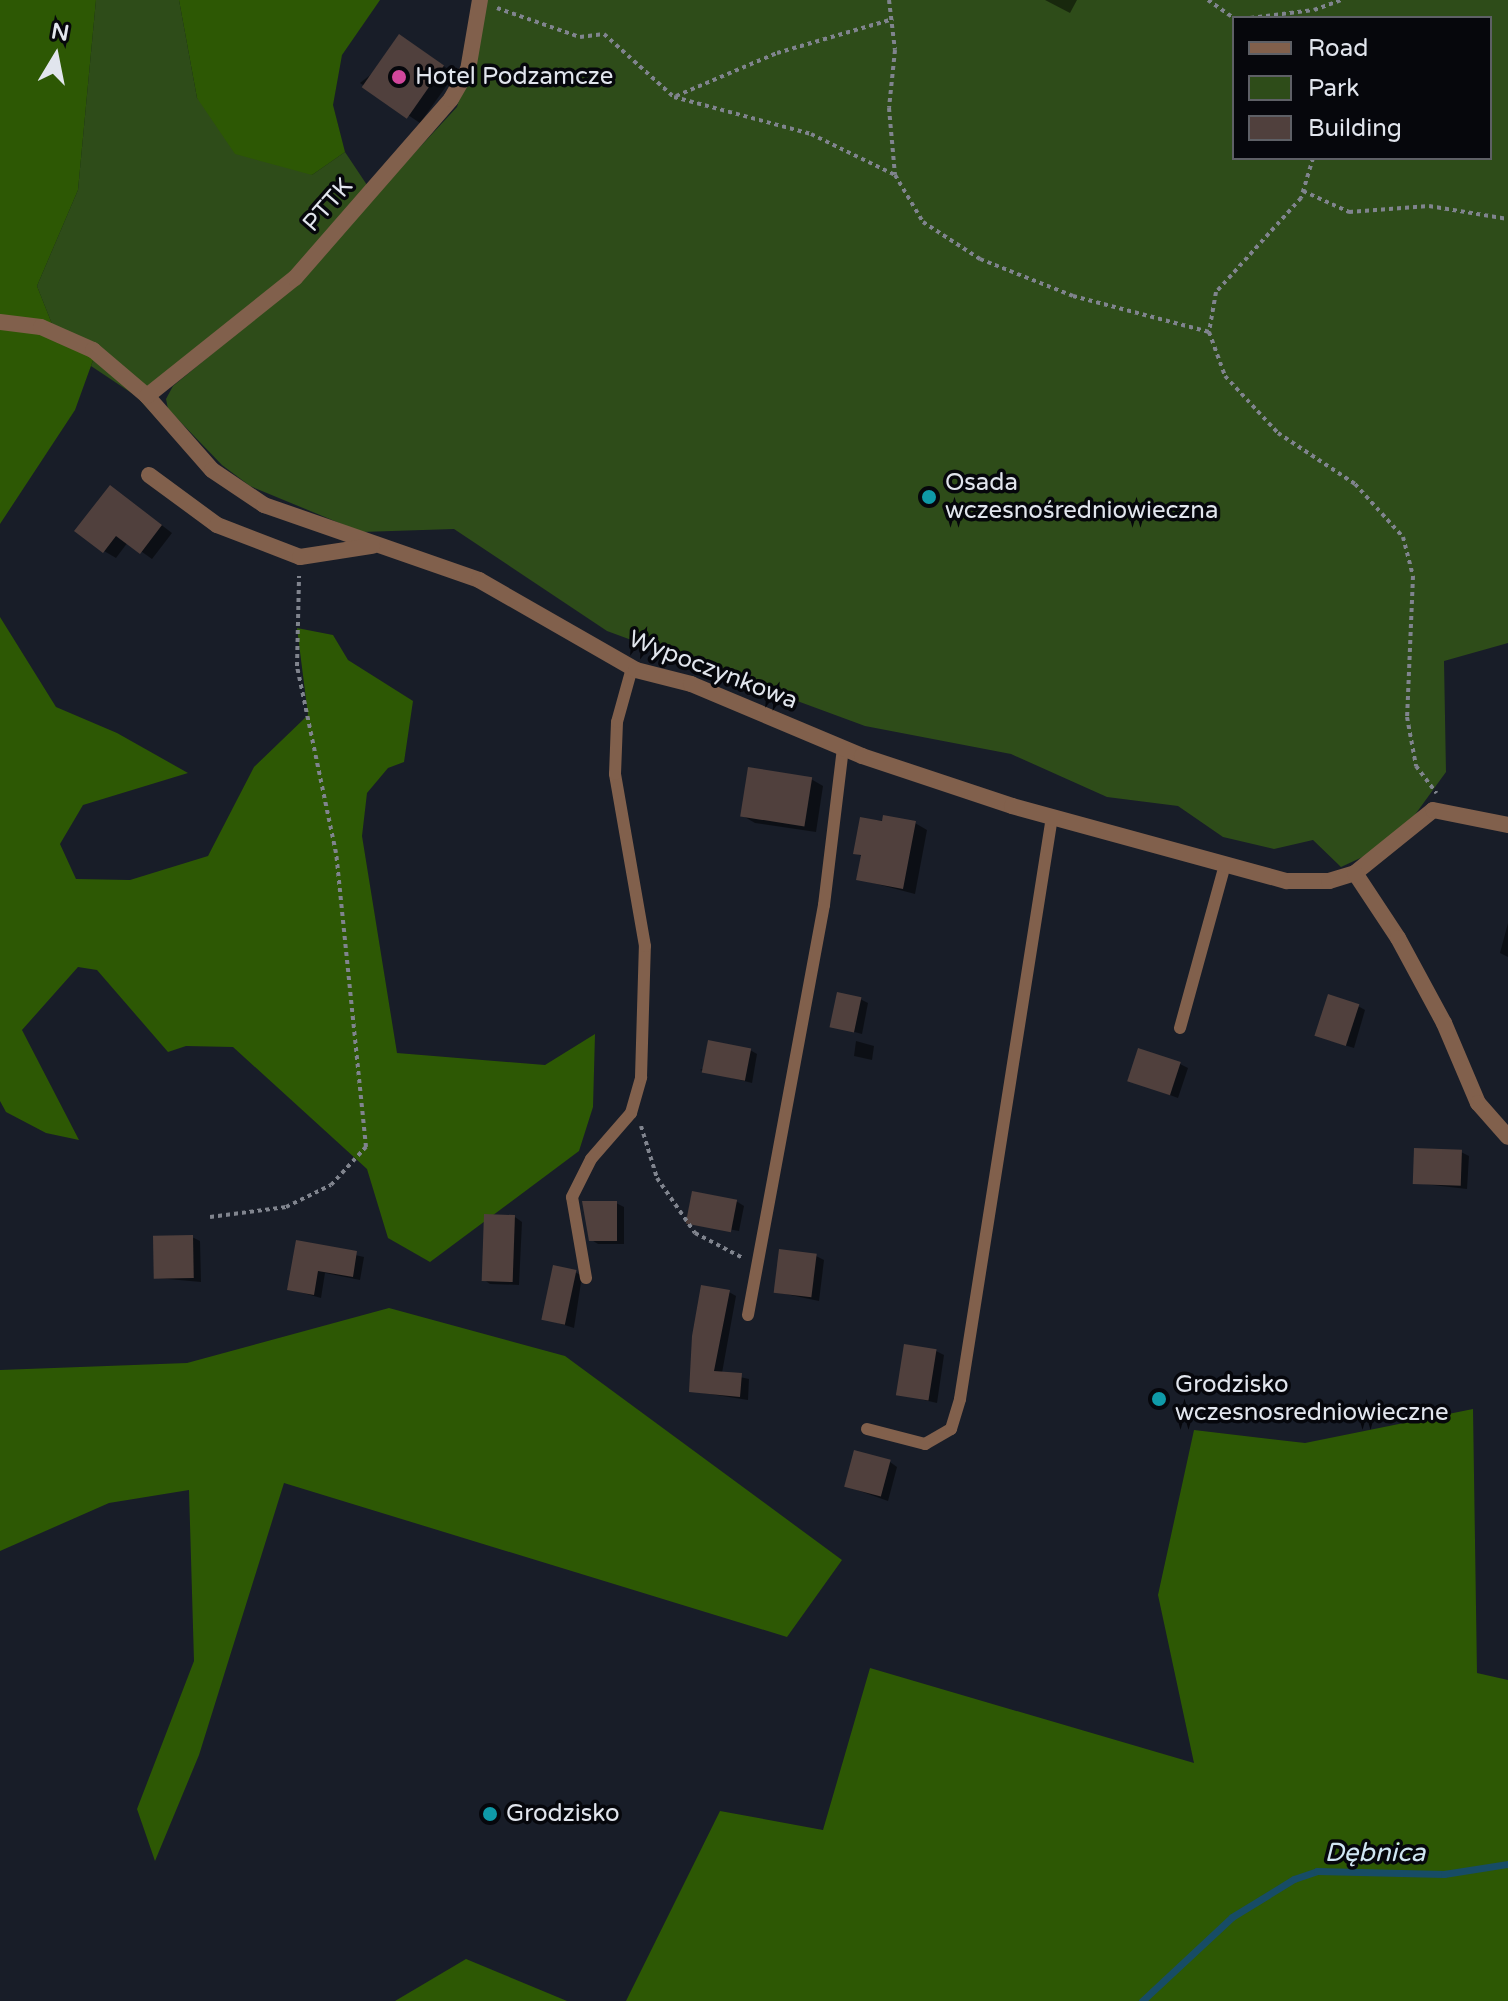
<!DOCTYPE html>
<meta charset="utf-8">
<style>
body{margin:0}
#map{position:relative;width:1508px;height:2001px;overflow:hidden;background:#181d28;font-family:"Varela Round",sans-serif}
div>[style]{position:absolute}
.green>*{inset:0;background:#2e4c19}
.forest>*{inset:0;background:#2d5804}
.shadow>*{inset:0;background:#0007}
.stream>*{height:7px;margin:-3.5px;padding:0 3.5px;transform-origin:3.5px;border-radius:3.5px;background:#174c66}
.building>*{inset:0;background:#50403d;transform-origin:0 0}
.path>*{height:4px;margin-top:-2px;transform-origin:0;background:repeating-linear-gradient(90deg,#80848e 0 4px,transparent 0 8px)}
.service>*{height:12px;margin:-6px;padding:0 6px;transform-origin:6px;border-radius:6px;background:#81604c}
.minor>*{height:16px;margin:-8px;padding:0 8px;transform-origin:8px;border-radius:8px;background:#81604c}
.dots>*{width:22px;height:22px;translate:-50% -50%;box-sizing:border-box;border:4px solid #06070c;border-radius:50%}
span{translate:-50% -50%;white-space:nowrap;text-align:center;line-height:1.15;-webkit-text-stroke:7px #06070c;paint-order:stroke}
.poi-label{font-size:24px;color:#e1e5ed}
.left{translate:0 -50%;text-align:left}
.street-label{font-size:24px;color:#e1e5ed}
.water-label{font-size:26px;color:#d0e6f3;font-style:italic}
.legend{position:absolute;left:1232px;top:16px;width:260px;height:144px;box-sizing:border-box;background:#06070c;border:2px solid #5e6066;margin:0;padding:10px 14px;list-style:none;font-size:24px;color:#e1e5ed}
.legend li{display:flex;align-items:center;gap:16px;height:40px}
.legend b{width:40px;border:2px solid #5e6066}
.north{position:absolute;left:16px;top:16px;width:80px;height:80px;-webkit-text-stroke:6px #06070c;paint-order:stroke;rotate:10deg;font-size:22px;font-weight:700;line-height:32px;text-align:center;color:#e1e5ed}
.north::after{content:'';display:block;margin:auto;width:28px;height:36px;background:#e1e5ed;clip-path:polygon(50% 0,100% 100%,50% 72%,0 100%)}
</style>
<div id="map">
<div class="green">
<div style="clip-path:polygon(96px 0,179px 0,197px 98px,312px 175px,345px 152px,371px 191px,317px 254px,147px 396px,171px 434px,136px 396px,91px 366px,96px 352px,54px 329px,37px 286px,78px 190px)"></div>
<div style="clip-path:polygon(evenodd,487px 0,1508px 0,1508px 643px,1444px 661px,1446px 772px,1409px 823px,1369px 854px,1341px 867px,1313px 840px,1274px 849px,1223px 837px,1178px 806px,1107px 797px,1011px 754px,865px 726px,607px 631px,454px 529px,361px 532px,250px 486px,222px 465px,168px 409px,166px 399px,173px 386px,280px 298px,457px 107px,487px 0,1234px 18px,1490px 18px,1490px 158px,1234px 158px,1234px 18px)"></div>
</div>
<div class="forest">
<div style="clip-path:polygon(0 0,96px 0,78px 190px,37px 286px,54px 329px,96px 352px,75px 410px,0 524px)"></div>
<div style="clip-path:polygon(179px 0,380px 0,342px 55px,333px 105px,345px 152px,312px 175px,235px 154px,197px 98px)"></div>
<div style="clip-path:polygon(0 617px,56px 707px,117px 733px,188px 773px,83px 805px,60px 844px,76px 879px,130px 880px,208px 856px,254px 767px,308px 715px,297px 628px,333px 635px,348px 660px,413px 701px,404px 762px,388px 768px,367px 793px,362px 836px,397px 1053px,545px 1065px,595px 1034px,593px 1107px,579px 1151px,430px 1262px,388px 1238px,367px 1169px,233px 1047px,186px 1046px,168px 1052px,97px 970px,78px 967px,22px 1030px,79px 1140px,46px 1133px,6px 1112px,0 1101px)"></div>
<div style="clip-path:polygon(389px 1308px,565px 1356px,842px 1560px,787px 1637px,284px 1483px,199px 1755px,155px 1861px,137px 1809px,194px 1661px,189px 1490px,109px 1503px,0 1551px,0 1370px,187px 1363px)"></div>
<div style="clip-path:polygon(1473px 1409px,1477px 1673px,1508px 1680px,1508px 2001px,626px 2001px,720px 1811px,823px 1830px,870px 1668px,1194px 1763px,1158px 1595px,1194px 1430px,1305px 1443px)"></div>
<div style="clip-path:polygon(466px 1959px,567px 2001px,395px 2001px)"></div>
</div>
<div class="shadow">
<div style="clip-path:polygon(1045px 0,1077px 0,1070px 13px)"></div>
<div style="clip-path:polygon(411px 43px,455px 74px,420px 123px,360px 83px)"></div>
<div style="clip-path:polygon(122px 495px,172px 533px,152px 559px,128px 542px,116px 558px,104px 551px)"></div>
<div style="clip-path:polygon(811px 779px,823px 786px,816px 832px,755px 823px,743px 816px)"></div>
<div style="clip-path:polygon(862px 819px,915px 823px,927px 830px,915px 894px,858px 879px,863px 857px,856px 853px)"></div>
<div style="clip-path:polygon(1508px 923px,1508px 957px,1500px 953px)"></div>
<div style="clip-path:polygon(860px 999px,868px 1003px,862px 1034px,832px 1026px)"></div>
<div style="clip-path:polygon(1358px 1006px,1365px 1010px,1354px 1048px,1325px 1039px)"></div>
<div style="clip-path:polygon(856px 1041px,874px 1046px,872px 1060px,854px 1056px)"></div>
<div style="clip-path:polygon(750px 1050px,757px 1054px,752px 1083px,700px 1070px)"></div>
<div style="clip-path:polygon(1180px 1064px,1188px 1068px,1178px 1098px,1129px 1080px)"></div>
<div style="clip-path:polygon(1461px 1152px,1469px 1156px,1467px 1189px,1415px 1183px)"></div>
<div style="clip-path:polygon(736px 1201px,744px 1206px,739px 1231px,688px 1222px)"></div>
<div style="clip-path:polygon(616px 1203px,624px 1207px,624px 1244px,598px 1244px,590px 1239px)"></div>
<div style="clip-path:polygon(515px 1217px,522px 1222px,519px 1285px,490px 1284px,483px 1279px)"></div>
<div style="clip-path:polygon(192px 1237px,200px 1241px,201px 1282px,157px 1278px)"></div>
<div style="clip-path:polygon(298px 1242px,364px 1257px,360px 1280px,325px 1273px,321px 1298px,289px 1289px)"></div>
<div style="clip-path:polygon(816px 1256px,824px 1260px,819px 1301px,776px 1292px)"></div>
<div style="clip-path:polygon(575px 1272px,582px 1276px,574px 1328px,542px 1318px)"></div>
<div style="clip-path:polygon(729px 1292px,736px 1296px,722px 1373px,749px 1379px,748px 1400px,691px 1391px)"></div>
<div style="clip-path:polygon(936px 1351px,944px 1355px,937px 1403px,898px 1394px)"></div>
<div style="clip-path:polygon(890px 1462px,897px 1467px,888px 1501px,846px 1486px)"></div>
</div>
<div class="stream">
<div style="left:1142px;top:2001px;width:123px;rotate:-43deg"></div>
<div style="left:1232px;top:1917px;width:73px;rotate:-31.5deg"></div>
<div style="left:1294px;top:1879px;width:24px;rotate:-19deg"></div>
<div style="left:1317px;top:1871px;width:127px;rotate:1.4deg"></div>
<div style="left:1444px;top:1874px;width:65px;rotate:-8.9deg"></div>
</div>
<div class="building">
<div style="left:399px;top:34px;width:55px;height:65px;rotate:35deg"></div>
<div style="clip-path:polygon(110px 485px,162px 525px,140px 554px,116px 536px,103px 553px,74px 531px)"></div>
<div style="left:748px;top:767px;width:65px;height:50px;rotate:9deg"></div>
<div style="clip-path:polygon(883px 815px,916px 821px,903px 889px,856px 880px,861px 855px,853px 854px,860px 817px,882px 821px)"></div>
<div style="left:837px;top:992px;width:25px;height:36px;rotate:12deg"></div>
<div style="left:1328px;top:994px;width:33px;height:44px;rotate:18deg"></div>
<div style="left:708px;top:1040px;width:44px;height:33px;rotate:11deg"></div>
<div style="left:1138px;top:1048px;width:45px;height:35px;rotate:18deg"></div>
<div style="left:1414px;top:1148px;width:48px;height:36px;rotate:2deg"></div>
<div style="left:692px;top:1191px;width:46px;height:33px;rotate:11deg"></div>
<div style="clip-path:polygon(582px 1201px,617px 1201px,617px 1241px,589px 1241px)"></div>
<div style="left:484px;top:1214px;width:31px;height:67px;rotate:2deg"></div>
<div style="left:193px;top:1235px;width:43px;height:40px;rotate:89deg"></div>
<div style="clip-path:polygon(296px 1240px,357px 1251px,353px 1277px,318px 1271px,314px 1295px,287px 1290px)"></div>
<div style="left:779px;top:1249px;width:38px;height:44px;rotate:7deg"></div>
<div style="left:553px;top:1265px;width:24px;height:56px;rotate:12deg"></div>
<div style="clip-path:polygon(701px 1285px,730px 1290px,714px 1371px,742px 1373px,740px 1397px,689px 1392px,692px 1336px)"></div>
<div style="left:904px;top:1344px;width:33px;height:52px;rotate:9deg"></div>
<div style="left:854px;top:1450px;width:38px;height:38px;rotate:15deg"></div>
</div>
<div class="path">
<div style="left:889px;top:0;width:50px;rotate:83.2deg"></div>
<div style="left:895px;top:50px;width:58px;rotate:95.9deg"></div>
<div style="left:889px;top:108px;width:67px;rotate:84.9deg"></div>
<div style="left:895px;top:175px;width:55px;rotate:59.2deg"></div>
<div style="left:923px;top:222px;width:68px;rotate:33deg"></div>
<div style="left:980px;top:259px;width:100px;rotate:21.7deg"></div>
<div style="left:1073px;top:296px;width:141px;rotate:14.8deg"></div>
<div style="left:1208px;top:0;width:32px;rotate:35deg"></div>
<div style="left:497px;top:8px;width:88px;rotate:19.3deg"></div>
<div style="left:580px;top:37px;width:24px;rotate:-7deg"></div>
<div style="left:604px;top:34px;width:94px;rotate:42deg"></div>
<div style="left:674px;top:97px;width:142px;rotate:15.1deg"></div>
<div style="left:811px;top:134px;width:93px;rotate:26deg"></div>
<div style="left:1250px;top:18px;width:64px;rotate:-7.1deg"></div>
<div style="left:1314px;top:10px;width:30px;rotate:-20deg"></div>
<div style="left:676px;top:96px;width:110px;rotate:-23.1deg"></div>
<div style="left:777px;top:53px;width:121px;rotate:-16.3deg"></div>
<div style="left:1313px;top:158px;width:42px;rotate:106.7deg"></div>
<div style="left:1301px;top:198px;width:127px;rotate:132.1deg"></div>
<div style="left:1216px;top:292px;width:41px;rotate:99.9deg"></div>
<div style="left:1209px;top:332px;width:47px;rotate:70deg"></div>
<div style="left:1225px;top:376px;width:78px;rotate:47.1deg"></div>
<div style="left:1278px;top:433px;width:92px;rotate:33.5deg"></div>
<div style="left:1355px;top:484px;width:72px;rotate:47.8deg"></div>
<div style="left:1403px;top:537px;width:40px;rotate:75.6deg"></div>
<div style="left:1413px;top:576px;width:141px;rotate:92.4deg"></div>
<div style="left:1407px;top:717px;width:50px;rotate:79.6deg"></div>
<div style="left:1416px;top:766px;width:34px;rotate:53deg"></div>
<div style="left:1303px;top:191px;width:51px;rotate:24.5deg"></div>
<div style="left:1349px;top:212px;width:80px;rotate:-4.3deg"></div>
<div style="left:1429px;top:206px;width:80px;rotate:9.3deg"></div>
<div style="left:641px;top:1126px;width:54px;rotate:72.9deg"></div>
<div style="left:657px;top:1178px;width:67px;rotate:55.4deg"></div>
<div style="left:695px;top:1233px;width:54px;rotate:27.5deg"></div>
<div style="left:210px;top:1217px;width:77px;rotate:-7.5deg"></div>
<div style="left:286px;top:1207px;width:50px;rotate:-26.1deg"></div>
<div style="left:331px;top:1185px;width:52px;rotate:-47.4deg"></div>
<div style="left:366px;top:1147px;width:296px;rotate:-95.8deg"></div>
<div style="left:336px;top:853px;width:191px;rotate:-101.8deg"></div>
<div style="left:297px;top:666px;width:90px;rotate:-88.7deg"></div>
</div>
<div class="service">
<div style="left:1180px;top:1028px;width:169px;rotate:-74.6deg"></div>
<div style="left:586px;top:1278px;width:82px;rotate:-99.8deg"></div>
<div style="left:572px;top:1197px;width:42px;rotate:-63.4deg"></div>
<div style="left:591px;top:1159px;width:61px;rotate:-49deg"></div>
<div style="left:631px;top:1113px;width:37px;rotate:-74deg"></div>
<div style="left:641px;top:1077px;width:131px;rotate:-88.3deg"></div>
<div style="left:645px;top:946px;width:175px;rotate:-99.9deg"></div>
<div style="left:615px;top:774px;width:52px;rotate:-87.8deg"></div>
<div style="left:617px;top:722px;width:56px;rotate:-74.5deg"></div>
<div style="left:748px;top:1315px;width:417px;rotate:-79.5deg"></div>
<div style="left:824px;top:905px;width:159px;rotate:-83.1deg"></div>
<div style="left:867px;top:1429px;width:60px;rotate:14.5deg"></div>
<div style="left:925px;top:1444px;width:30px;rotate:-30deg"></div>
<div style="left:951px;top:1429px;width:31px;rotate:-73deg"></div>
<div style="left:960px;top:1399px;width:589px;rotate:-81.02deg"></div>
</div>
<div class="minor">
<div style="left:0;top:322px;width:41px;rotate:7deg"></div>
<div style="left:41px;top:327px;width:57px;rotate:23.9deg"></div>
<div style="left:93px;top:350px;width:71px;rotate:40.4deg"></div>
<div style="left:147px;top:396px;width:98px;rotate:48.7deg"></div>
<div style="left:212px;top:470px;width:63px;rotate:33.9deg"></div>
<div style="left:264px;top:505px;width:228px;rotate:19.2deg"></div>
<div style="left:479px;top:580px;width:181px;rotate:29.8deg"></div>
<div style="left:636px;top:670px;width:57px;rotate:14.3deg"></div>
<div style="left:691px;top:684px;width:186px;rotate:22.8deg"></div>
<div style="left:862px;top:756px;width:158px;rotate:18.4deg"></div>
<div style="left:1012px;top:806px;width:285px;rotate:15.3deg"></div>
<div style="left:1287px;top:881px;width:42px"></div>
<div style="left:1329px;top:881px;width:27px;rotate:-17deg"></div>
<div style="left:1355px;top:873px;width:100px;rotate:-38.9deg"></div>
<div style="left:1433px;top:810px;width:76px;rotate:11.3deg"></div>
<div style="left:147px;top:396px;width:189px;rotate:-38.6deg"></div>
<div style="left:295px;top:278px;width:237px;rotate:-48.9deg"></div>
<div style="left:451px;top:99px;width:34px;rotate:-60deg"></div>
<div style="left:468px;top:70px;width:71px;rotate:-80.3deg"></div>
<div style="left:149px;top:475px;width:84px;rotate:36.3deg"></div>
<div style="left:217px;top:525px;width:89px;rotate:21.1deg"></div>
<div style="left:300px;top:557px;width:73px;rotate:-8.7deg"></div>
<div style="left:1355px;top:873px;width:78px;rotate:56.5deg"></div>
<div style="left:1398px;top:938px;width:97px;rotate:61.6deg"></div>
<div style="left:1444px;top:1023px;width:87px;rotate:67deg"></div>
<div style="left:1478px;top:1103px;width:45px;rotate:48.6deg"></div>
</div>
<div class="dots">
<div style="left:399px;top:77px;background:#d1479c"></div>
<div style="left:929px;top:497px;background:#0f9aa8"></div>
<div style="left:1159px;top:1399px;background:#0f9aa8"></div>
<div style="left:490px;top:1814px;background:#0f9aa8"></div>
</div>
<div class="poi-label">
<span class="left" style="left:415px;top:77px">Hotel Podzamcze</span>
<span class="left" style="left:945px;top:497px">Osada<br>wczesnośredniowieczna</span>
<span class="left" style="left:1175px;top:1399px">Grodzisko<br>wczesnosredniowieczne</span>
<span class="left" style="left:506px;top:1814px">Grodzisko</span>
</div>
<div class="street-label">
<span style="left:328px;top:205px;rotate:-49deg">PTTK</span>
<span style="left:713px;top:670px;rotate:21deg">Wypoczynkowa</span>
</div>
<div class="water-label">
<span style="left:1375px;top:1853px">Dębnica</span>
</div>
<ul class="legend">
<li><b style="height:10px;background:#81604c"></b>Road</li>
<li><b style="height:22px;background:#2e4c19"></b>Park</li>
<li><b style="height:22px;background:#50403d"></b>Building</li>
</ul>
<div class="north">N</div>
</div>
